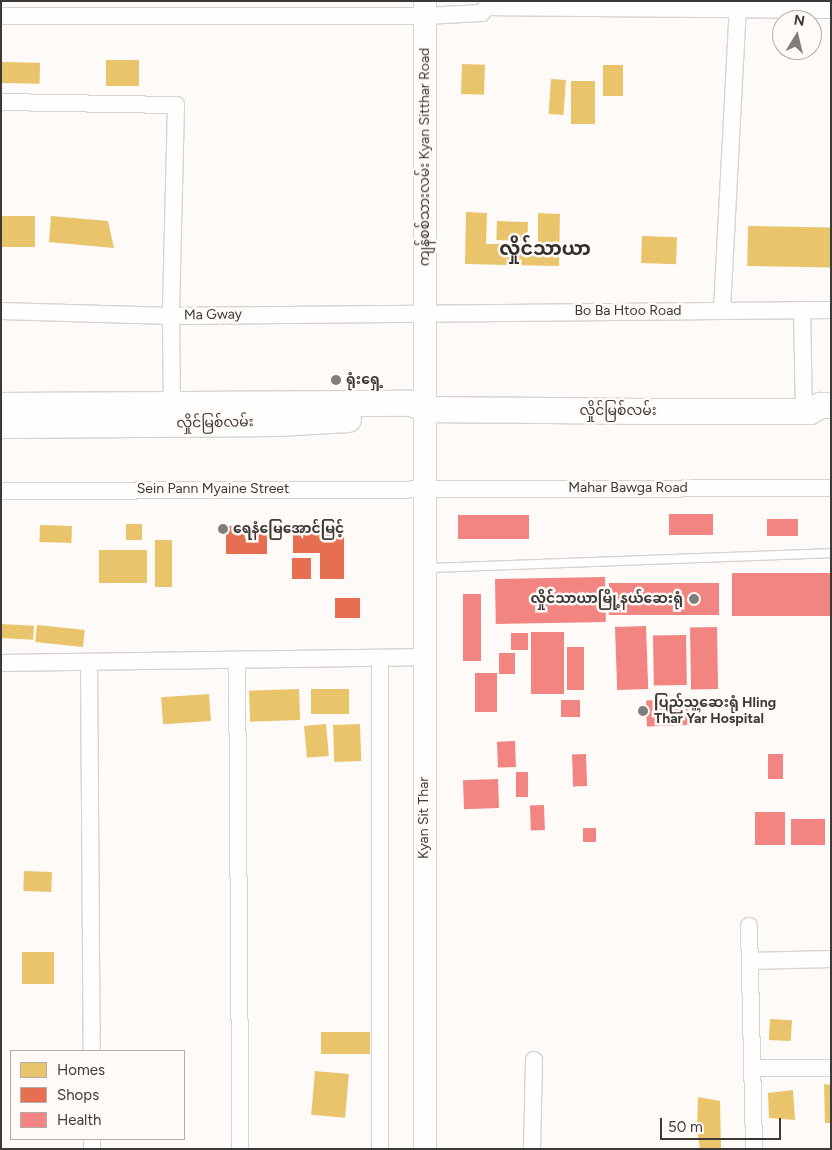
<!DOCTYPE html>
<meta charset="utf-8">
<style>
body{margin:0}
#map{position:relative;width:832px;height:1150px;overflow:hidden;background:#fdfaf8;font-family:Figtree,"Noto Sans Myanmar",sans-serif}
div>[style]{position:absolute}
.homes>*{inset:0;background:#e9c46a;transform-origin:0 0}
.shops>*{inset:0;background:#e76f51;transform-origin:0 0}
.health>*{inset:0;background:#f28482;transform-origin:0 0}
.roads{filter:drop-shadow(1px 0 #d6d4d3) drop-shadow(-1px 0 #d6d4d3) drop-shadow(0 1px #d6d4d3) drop-shadow(0 -1px #d6d4d3)}
.service>*{height:8px;margin:-4px;padding:0 4px;transform-origin:4px;border-radius:4px;background:#fffefe}
.minor>*{height:16px;margin:-8px;padding:0 8px;transform-origin:8px;border-radius:8px;background:#fffefe}
.secondary>*{height:22px;margin:-11px;padding:0 11px;transform-origin:11px;border-radius:11px;background:#fffefe}
.primary>*{height:25px;margin:-12.5px;padding:0 12.5px;transform-origin:12.5px;border-radius:12.5px;background:#fffefe}
.dots>*{width:14px;height:14px;translate:-50% -50%;box-sizing:border-box;border:2px solid #fffaf6;border-radius:50%}
span{translate:-50% -50%;white-space:nowrap;text-align:center;line-height:1.15;-webkit-text-stroke:5px #fffaf6;paint-order:stroke}
.street-label{font-size:14px;color:#3c3a38}
.poi-label{font-size:14px;color:#3c3a38;font-weight:700}
.left{translate:0 -50%;text-align:left}
.right{translate:-100% -50%;text-align:right}
.district-label{font-size:19px;color:#34302d;font-weight:700}
.frame{position:absolute;inset:0;border:2px solid #3c3a38;pointer-events:none}
.legend{position:absolute;left:10px;top:1050px;width:175px;height:90px;box-sizing:border-box;background:#fffaf6;border:1px solid #b1adaa;margin:0;padding:6px 9px;list-style:none;font-size:15px;color:#3c3a38}
.legend li{display:flex;align-items:center;gap:10px;height:25px}
.legend b{width:25px;border:1px solid #b1adaa}
.north{position:absolute;left:772px;top:10px;width:50px;height:50px;box-sizing:border-box;background:#fffaf6;border:1px solid #b1adaa;border-radius:50%;rotate:9deg;font-size:14px;font-weight:700;line-height:20px;text-align:center;color:#3c3a38}
.north::after{content:'';display:block;margin:auto;width:18px;height:22px;background:#807d7b;clip-path:polygon(50% 0,100% 100%,50% 72%,0 100%)}
.scale{position:absolute;left:660px;top:1118px;width:121px;height:22px;box-sizing:border-box;border:2px solid #3c3a38;border-top:0;padding-left:6px;font-size:15px;line-height:18px;white-space:nowrap;color:#3c3a38;-webkit-text-stroke:4px #fffaf6;paint-order:stroke}
</style>
<div id="map">
<div class="homes">
<div style="left:106px;top:60px;width:33px;height:26px"></div>
<div style="left:1px;top:62px;width:39px;height:21px;rotate:1deg"></div>
<div style="left:462px;top:64px;width:23px;height:30px;rotate:2deg"></div>
<div style="left:603px;top:65px;width:20px;height:31px"></div>
<div style="left:551px;top:79px;width:15px;height:35px;rotate:4deg"></div>
<div style="left:571px;top:81px;width:24px;height:43px"></div>
<div style="clip-path:polygon(466px 212px,487px 213px,486px 244px,538px 244px,538px 213px,560px 214px,559px 266px,465px 264px)"></div>
<div style="left:1px;top:216px;width:34px;height:31px"></div>
<div style="clip-path:polygon(51px 216px,108px 221px,114px 248px,49px 242px)"></div>
<div style="left:497px;top:221px;width:31px;height:19px;rotate:2deg"></div>
<div style="left:748px;top:226px;width:83px;height:40px;rotate:1deg"></div>
<div style="left:642px;top:236px;width:35px;height:27px;rotate:2deg"></div>
<div style="left:126px;top:524px;width:16px;height:16px"></div>
<div style="left:40px;top:525px;width:32px;height:17px;rotate:2deg"></div>
<div style="left:155px;top:540px;width:17px;height:47px"></div>
<div style="left:147px;top:550px;width:33px;height:48px;rotate:90deg"></div>
<div style="left:1px;top:624px;width:33px;height:14px;rotate:3deg"></div>
<div style="left:37px;top:625px;width:48px;height:17px;rotate:6deg"></div>
<div style="left:299px;top:689px;width:31px;height:50px;rotate:88deg"></div>
<div style="left:311px;top:689px;width:38px;height:25px"></div>
<div style="left:209px;top:694px;width:27px;height:48px;rotate:86deg"></div>
<div style="left:326px;top:724px;width:32px;height:22px;rotate:85deg"></div>
<div style="left:360px;top:724px;width:37px;height:27px;rotate:88deg"></div>
<div style="left:24px;top:871px;width:28px;height:20px;rotate:2deg"></div>
<div style="left:22px;top:952px;width:32px;height:32px"></div>
<div style="left:770px;top:1019px;width:22px;height:21px;rotate:3deg"></div>
<div style="left:370px;top:1032px;width:22px;height:49px;rotate:90deg"></div>
<div style="left:315px;top:1071px;width:34px;height:44px;rotate:5deg"></div>
<div style="clip-path:polygon(824px 1084px,831px 1085px,831px 1123px,825px 1123px)"></div>
<div style="clip-path:polygon(793px 1090px,795px 1120px,769px 1118px,768px 1093px)"></div>
<div style="clip-path:polygon(698px 1097px,720px 1101px,721px 1149px,700px 1149px,697px 1129px)"></div>
</div>
<div class="shops">
<div style="left:226px;top:526px;width:41px;height:28px"></div>
<div style="clip-path:polygon(293px 530px,344px 530px,344px 579px,320px 579px,320px 553px,293px 553px)"></div>
<div style="left:292px;top:558px;width:19px;height:21px"></div>
<div style="left:335px;top:598px;width:25px;height:20px"></div>
</div>
<div class="health">
<div style="left:713px;top:514px;width:21px;height:44px;rotate:90deg"></div>
<div style="left:529px;top:515px;width:24px;height:71px;rotate:90deg"></div>
<div style="left:798px;top:519px;width:17px;height:31px;rotate:90deg"></div>
<div style="left:831px;top:573px;width:43px;height:99px;rotate:90deg"></div>
<div style="left:605px;top:577px;width:45px;height:110px;rotate:89deg"></div>
<div style="left:719px;top:583px;width:32px;height:110px;rotate:90deg"></div>
<div style="left:463px;top:594px;width:18px;height:67px"></div>
<div style="left:646px;top:626px;width:63px;height:31px;rotate:88deg"></div>
<div style="left:717px;top:627px;width:62px;height:27px;rotate:89deg"></div>
<div style="left:531px;top:632px;width:33px;height:62px"></div>
<div style="left:511px;top:633px;width:17px;height:17px"></div>
<div style="left:686px;top:635px;width:50px;height:33px;rotate:89deg"></div>
<div style="left:567px;top:647px;width:17px;height:43px"></div>
<div style="left:499px;top:653px;width:16px;height:21px"></div>
<div style="left:475px;top:673px;width:22px;height:39px"></div>
<div style="left:688px;top:699px;width:26px;height:42px;rotate:88deg"></div>
<div style="left:561px;top:700px;width:19px;height:17px"></div>
<div style="left:515px;top:741px;width:26px;height:18px;rotate:88deg"></div>
<div style="left:586px;top:754px;width:32px;height:14px;rotate:88deg"></div>
<div style="left:768px;top:754px;width:15px;height:25px"></div>
<div style="left:516px;top:772px;width:12px;height:25px"></div>
<div style="left:498px;top:779px;width:29px;height:35px;rotate:88deg"></div>
<div style="left:544px;top:805px;width:25px;height:14px;rotate:88deg"></div>
<div style="left:785px;top:812px;width:33px;height:30px;rotate:90deg"></div>
<div style="left:825px;top:819px;width:26px;height:34px;rotate:90deg"></div>
<div style="left:583px;top:828px;width:13px;height:14px"></div>
</div>
<div class="roads">
<div class="service">
<div style="left:428px;top:568px;width:403px;rotate:-2.1deg"></div>
</div>
<div class="minor">
<div style="left:488px;top:7px;width:343px;rotate:0.5deg"></div>
<div style="left:1px;top:16px;width:424px"></div>
<div style="left:425px;top:16px;width:57px;rotate:-3deg"></div>
<div style="left:482px;top:13px;width:14px;rotate:-56deg"></div>
<div style="left:1px;top:102px;width:175px;rotate:1deg"></div>
<div style="left:176px;top:105px;width:211px;rotate:91.4deg"></div>
<div style="left:171px;top:316px;width:97px;rotate:89.4deg"></div>
<div style="left:722px;top:310px;width:302px;rotate:-87deg"></div>
<div style="left:802px;top:310px;width:101px;rotate:88.9deg"></div>
<div style="left:1px;top:311px;width:170px;rotate:1.7deg"></div>
<div style="left:171px;top:316px;width:660px;rotate:-0.52deg"></div>
<div style="left:1px;top:491px;width:830px;rotate:-0.21deg"></div>
<div style="left:380px;top:659px;width:490px;rotate:90deg"></div>
<div style="left:237px;top:660px;width:489px;rotate:89.6deg"></div>
<div style="left:89px;top:662px;width:389px;rotate:89.6deg"></div>
<div style="left:1px;top:663px;width:423px;rotate:-0.8deg"></div>
<div style="left:749px;top:926px;width:223px;rotate:88.7deg"></div>
<div style="left:750px;top:961px;width:81px;rotate:-1.4deg"></div>
<div style="left:752px;top:1068px;width:79px"></div>
<div style="left:92px;top:1139px;width:10px;rotate:90deg"></div>
<div style="left:532px;top:1149px;width:89px;rotate:-88.7deg"></div>
</div>
<div class="secondary">
<div style="left:425px;top:1149px;width:1148px;rotate:-90deg"></div>
</div>
<div class="primary">
<div style="left:1px;top:405px;width:409px;rotate:-0.3deg"></div>
<div style="left:410px;top:403px;width:18px;rotate:19deg"></div>
<div style="left:427px;top:409px;width:217px;rotate:0.5deg"></div>
<div style="left:644px;top:411px;width:166px"></div>
<div style="left:810px;top:411px;width:12px;rotate:-31deg"></div>
<div style="left:820px;top:405px;width:11px"></div>
<div style="left:1px;top:425px;width:277px;rotate:-0.4deg"></div>
<div style="left:278px;top:423px;width:70px;rotate:-3.3deg"></div>
</div>
</div>
<div class="dots">
<div style="left:336px;top:380px;background:#807d7b"></div>
<div style="left:223px;top:529px;background:#807d7b"></div>
<div style="left:694px;top:599px;background:#807d7b"></div>
<div style="left:643px;top:711px;background:#807d7b"></div>
</div>
<div class="street-label">
<span style="left:425px;top:157px;rotate:-90deg">ကျန်စစ်သားလမ်း Kyan Sitthar Road</span>
<span style="left:628px;top:311px">Bo Ba Htoo Road</span>
<span style="left:213px;top:315px;rotate:-1deg">Ma Gway</span>
<span style="left:618px;top:411px">လှိုင်မြစ်လမ်း</span>
<span style="left:215px;top:423px;rotate:-1deg">လှိုင်မြစ်လမ်း</span>
<span style="left:628px;top:488px">Mahar Bawga Road</span>
<span style="left:213px;top:489px">Sein Pann Myaine Street</span>
<span style="left:424px;top:818px;rotate:-90deg">Kyan Sit Thar</span>
</div>
<div class="poi-label">
<span class="left" style="left:346px;top:380px">ရုံးရှေ့</span>
<span class="left" style="left:233px;top:529px">ရေနံမြေအောင်မြင့်</span>
<span class="right" style="left:683px;top:599px">လှိုင်သာယာမြို့နယ်ဆေးရုံ</span>
<span class="left" style="left:654px;top:711px">ပြည်သူ့ဆေးရုံ Hling<br>Thar Yar Hospital</span>
</div>
<div class="district-label">
<span style="left:545px;top:249px">လှိုင်သာယာ</span>
</div>
<div class="frame"></div>
<ul class="legend">
<li><b style="height:14px;background:#e9c46a"></b>Homes</li>
<li><b style="height:14px;background:#e76f51"></b>Shops</li>
<li><b style="height:14px;background:#f28482"></b>Health</li>
</ul>
<div class="north">N</div>
<div class="scale">50 m</div>
</div>
